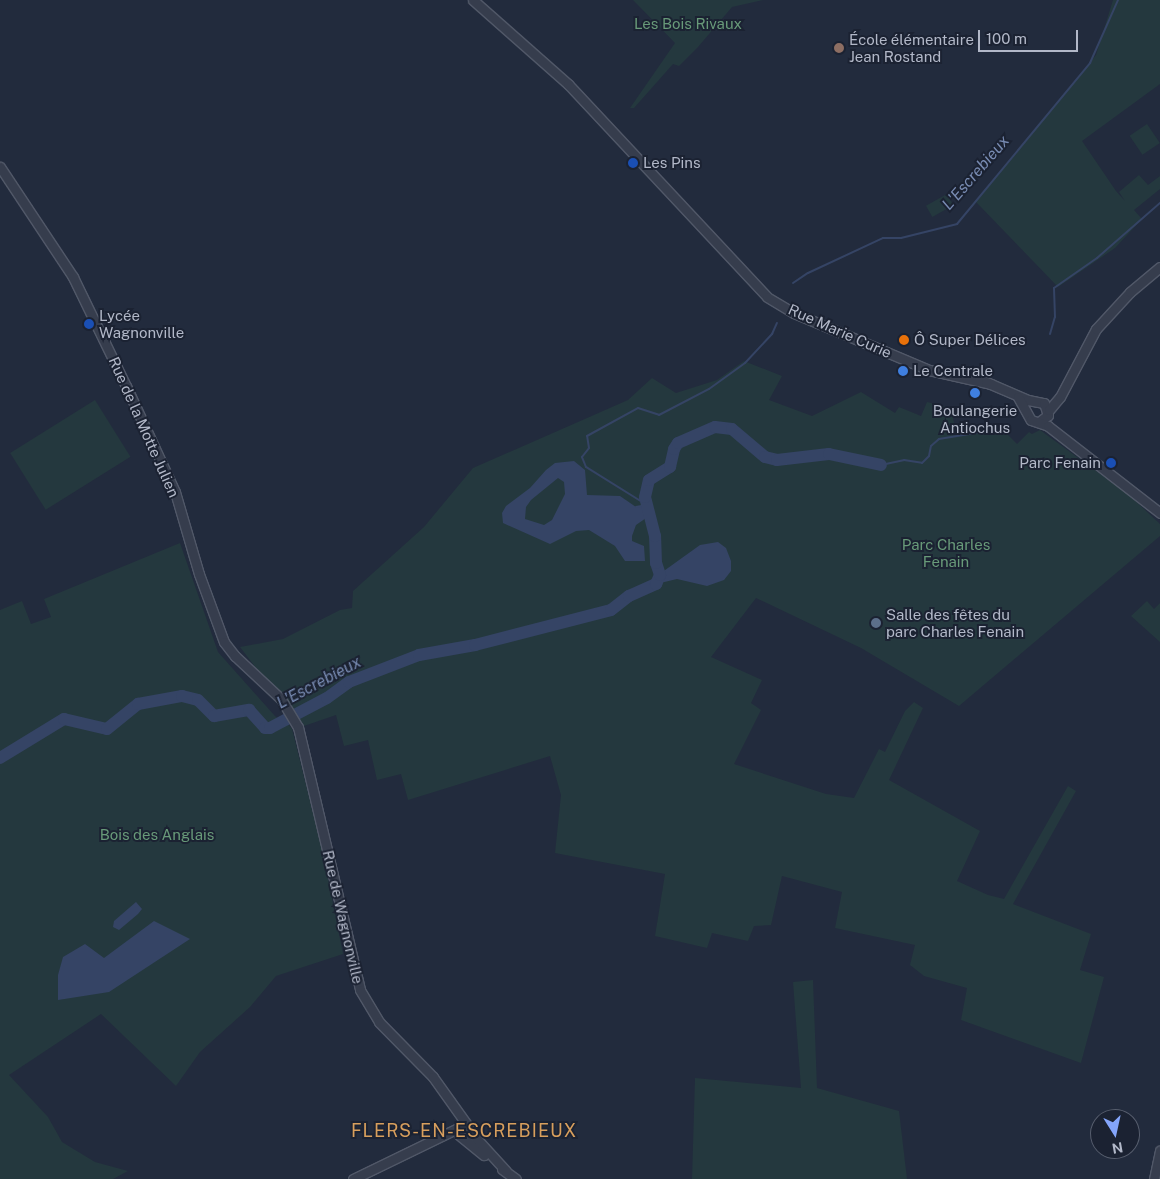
<!DOCTYPE html>
<meta charset="utf-8">
<style>
body{margin:0}
#map{position:relative;width:1160px;height:1179px;overflow:hidden;background:#222b3d;font-family:"Public Sans",sans-serif}
div>[style]{position:absolute}
.green>*{inset:0;background:#24383e;transform-origin:0 0}
.water>*{inset:0;background:#354465}
.stream>*{height:2px;margin:-1px;padding:0 1px;transform-origin:1px;border-radius:1px;background:#354465}
.river>*{height:12px;margin:-6px;padding:0 6px;transform-origin:6px;border-radius:6px;background:#354465}
.roads{filter:drop-shadow(1px 0 #515868) drop-shadow(-1px 0 #515868) drop-shadow(0 1px #515868) drop-shadow(0 -1px #515868)}
.minor>*{height:9px;margin:-4.5px;padding:0 4.5px;transform-origin:4.5px;border-radius:4.5px;background:#363d4d}
.dots>*{width:14px;height:14px;translate:-50% -50%;box-sizing:border-box;border:2px solid #1b2232;border-radius:50%}
span{translate:-50% -50%;white-space:nowrap;text-align:center;line-height:1.15;-webkit-text-stroke:4px #1b2232;paint-order:stroke}
.park-label{font-size:15px;color:#689a79}
.poi-label{font-size:15px;color:#b2b8c8}
.left{translate:0 -50%;text-align:left}
.right{translate:-100% -50%;text-align:right}
.street-label{font-size:15px;color:#b2b8c8}
.water-label{font-size:16px;color:#788bb2;font-style:italic}
.quarter-label{font-size:18px;color:#d89f5d;letter-spacing:1px}
.north{position:absolute;left:1090px;top:1109px;width:50px;height:50px;box-sizing:border-box;background:#1b2232;border:1px solid #575e6e;border-radius:50%;rotate:170deg;font-size:14px;font-weight:700;line-height:20px;text-align:center;color:#b2b8c8}
.north::after{content:'';display:block;margin:auto;width:18px;height:22px;background:#84a5fb;clip-path:polygon(50% 0,100% 100%,50% 72%,0 100%)}
.scale{position:absolute;left:978px;top:30px;width:100px;height:22px;box-sizing:border-box;border:2px solid #b2b8c8;border-top:0;padding-left:6px;font-size:15px;line-height:18px;white-space:nowrap;color:#b2b8c8;-webkit-text-stroke:4px #1b2232;paint-order:stroke}
</style>
<div id="map">
<div class="green">
<div style="clip-path:polygon(633px 0,763px 0,732px 7px,698px 47px,679px 66px,673px 64px,634px 108px,630px 108px,675px 43px)"></div>
<div style="clip-path:polygon(1113px 0,1160px 0,1160px 84px,1082px 141px,1116px 191px,1125px 201px,1119px 192px,1139px 175px,1148px 185px,1160px 176px,1160px 189px,1134px 210px,1142px 219px,1115px 248px,1058px 287px,976px 202px,1096px 55px)"></div>
<div style="left:1147px;top:124px;width:23px;height:21px;rotate:56deg"></div>
<div style="left:947px;top:194px;width:13px;height:24px;rotate:61deg"></div>
<div style="clip-path:polygon(744px 361px,782px 376px,769px 400px,812px 416px,861px 392px,895px 413px,899px 407px,921px 416px,927px 402px,951px 408px,955px 428px,1001px 428px,1017px 444px,1029px 432px,1032px 434px,1040px 430px,1129px 495px,1160px 524px,1160px 536px,959px 706px,861px 648px,756px 598px,711px 657px,762px 680px,751px 703px,761px 710px,734px 764px,826px 794px,854px 798px,879px 749px,885px 752px,905px 711px,914px 702px,923px 708px,889px 780px,980px 831px,957px 881px,988px 895px,1004px 899px,1068px 786px,1076px 791px,1013px 904px,1091px 934px,1080px 970px,1104px 977px,1081px 1063px,961px 1020px,967px 988px,924px 976px,910px 965px,915px 945px,835px 928px,842px 892px,782px 876px,771px 925px,754px 926px,748px 941px,712px 933px,707px 948px,655px 936px,665px 874px,555px 853px,561px 795px,550px 756px,408px 800px,401px 774px,377px 780px,368px 740px,344px 746px,336px 715px,301px 727px,240px 647px,283px 639px,340px 610px,352px 608px,353px 591px,424px 527px,473px 468px,628px 400px,652px 378px,676px 393px,717px 380px)"></div>
<div style="left:95px;top:400px;width:67px;height:100px;rotate:58deg"></div>
<div style="clip-path:polygon(180px 543px,218px 652px,275px 716px,283px 723px,286px 721px,292px 729px,323px 853px,343px 954px,276px 976px,250px 1007px,200px 1052px,176px 1086px,101px 1014px,9px 1075px,48px 1117px,62px 1142px,95px 1162px,128px 1171px,113px 1179px,0 1179px,0 610px,22px 601px,31px 624px,51px 617px,44px 599px)"></div>
<div style="clip-path:polygon(1147px 601px,1154px 609px,1160px 603px,1160px 642px,1131px 616px)"></div>
<div style="clip-path:polygon(813px 980px,817px 1088px,899px 1111px,907px 1179px,692px 1179px,695px 1078px,801px 1088px,793px 982px)"></div>
</div>
<div class="water">
<div style="clip-path:polygon(evenodd,574px 461px,585px 470px,587px 495px,620px 496px,636px 507px,648px 507px,649px 516px,636px 525px,632px 536px,632px 541px,644px 546px,645px 561px,625px 561px,615px 546px,589px 530px,576px 531px,550px 544px,503px 523px,502px 513px,506px 506px,530px 488px,546px 470px,555px 463px,574px 461px,558px 478px,564px 482px,565px 494px,552px 520px,544px 525px,525px 519px,526px 507px,531px 500px,558px 478px)"></div>
<div style="clip-path:polygon(718px 542px,726px 548px,731px 561px,731px 571px,724px 580px,707px 586px,677px 579px,656px 584px,661px 573px,700px 545px)"></div>
<div style="clip-path:polygon(136px 902px,142px 909px,138px 914px,119px 930px,113px 927px,114px 921px)"></div>
<div style="clip-path:polygon(154px 921px,190px 939px,109px 992px,58px 1000px,58px 975px,63px 957px,85px 944px,104px 958px)"></div>
</div>
<div class="stream">
<div style="left:793px;top:283px;width:18px;rotate:-34deg"></div>
<div style="left:808px;top:273px;width:83px;rotate:-25deg"></div>
<div style="left:883px;top:238px;width:18px"></div>
<div style="left:901px;top:238px;width:58px;rotate:-14deg"></div>
<div style="left:957px;top:224px;width:209px;rotate:-50.4deg"></div>
<div style="left:1090px;top:63px;width:69px;rotate:-66deg"></div>
<div style="left:1050px;top:334px;width:18px;rotate:-74deg"></div>
<div style="left:1055px;top:317px;width:29px;rotate:-92deg"></div>
<div style="left:1054px;top:288px;width:52px;rotate:-34.9deg"></div>
<div style="left:1097px;top:258px;width:84px;rotate:-41.1deg"></div>
<div style="left:881px;top:465px;width:24px;rotate:-12deg"></div>
<div style="left:904px;top:460px;width:18px;rotate:9deg"></div>
<div style="left:922px;top:463px;width:10px;rotate:-45deg"></div>
<div style="left:929px;top:456px;width:10px;rotate:-79deg"></div>
<div style="left:931px;top:446px;width:11px;rotate:-41deg"></div>
<div style="left:939px;top:439px;width:61px;rotate:-9.5deg"></div>
<div style="left:636px;top:507px;width:11px;rotate:-10deg"></div>
<div style="left:647px;top:505px;width:72px;rotate:-148.1deg"></div>
<div style="left:586px;top:467px;width:11px;rotate:-112deg"></div>
<div style="left:582px;top:457px;width:11px;rotate:-52deg"></div>
<div style="left:589px;top:448px;width:12px;rotate:-99deg"></div>
<div style="left:587px;top:436px;width:58px;rotate:-28.8deg"></div>
<div style="left:638px;top:408px;width:22px;rotate:18deg"></div>
<div style="left:659px;top:415px;width:56px;rotate:-27.5deg"></div>
<div style="left:709px;top:389px;width:44px;rotate:-35.8deg"></div>
<div style="left:745px;top:363px;width:40px;rotate:-47deg"></div>
<div style="left:772px;top:334px;width:12px;rotate:-66deg"></div>
</div>
<div class="river">
<div style="left:0;top:758px;width:75px;rotate:-31.4deg"></div>
<div style="left:64px;top:719px;width:44px;rotate:13.1deg"></div>
<div style="left:107px;top:729px;width:40px;rotate:-39deg"></div>
<div style="left:138px;top:704px;width:45px;rotate:-10.3deg"></div>
<div style="left:182px;top:696px;width:16px;rotate:14deg"></div>
<div style="left:198px;top:700px;width:23px;rotate:45deg"></div>
<div style="left:214px;top:716px;width:36px;rotate:-10deg"></div>
<div style="left:249px;top:710px;width:24px;rotate:48deg"></div>
<div style="left:265px;top:728px;width:5px"></div>
<div style="left:270px;top:728px;width:64px;rotate:-27.8deg"></div>
<div style="left:327px;top:698px;width:27px;rotate:-36deg"></div>
<div style="left:349px;top:682px;width:75px;rotate:-21.1deg"></div>
<div style="left:419px;top:655px;width:57px;rotate:-10.1deg"></div>
<div style="left:475px;top:645px;width:140px;rotate:-14.4deg"></div>
<div style="left:611px;top:610px;width:23px;rotate:-38deg"></div>
<div style="left:629px;top:596px;width:30px;rotate:-24deg"></div>
<div style="left:656px;top:584px;width:10px;rotate:-66deg"></div>
<div style="left:660px;top:575px;width:13px;rotate:-108deg"></div>
<div style="left:656px;top:563px;width:27px;rotate:-92deg"></div>
<div style="left:655px;top:536px;width:40px;rotate:-104.4deg"></div>
<div style="left:645px;top:497px;width:17px;rotate:-77deg"></div>
<div style="left:649px;top:480px;width:25px;rotate:-32deg"></div>
<div style="left:670px;top:467px;width:18px;rotate:-77deg"></div>
<div style="left:674px;top:449px;width:7px;rotate:-56deg"></div>
<div style="left:678px;top:443px;width:40px;rotate:-23.4deg"></div>
<div style="left:715px;top:427px;width:17px;rotate:7deg"></div>
<div style="left:732px;top:429px;width:43px;rotate:40.3deg"></div>
<div style="left:765px;top:457px;width:12px;rotate:14deg"></div>
<div style="left:777px;top:460px;width:52px;rotate:-6.6deg"></div>
<div style="left:829px;top:454px;width:53px;rotate:11.9deg"></div>
</div>
<div class="roads">
<div class="minor">
<div style="left:473px;top:0;width:127px;rotate:41.5deg"></div>
<div style="left:568px;top:84px;width:291px;rotate:46.9deg"></div>
<div style="left:767px;top:297px;width:31px;rotate:31deg"></div>
<div style="left:794px;top:313px;width:147px;rotate:22.9deg"></div>
<div style="left:929px;top:370px;width:64px;rotate:12.7deg"></div>
<div style="left:0;top:167px;width:132px;rotate:56.4deg"></div>
<div style="left:73px;top:277px;width:121px;rotate:64.1deg"></div>
<div style="left:126px;top:386px;width:117px;rotate:65.2deg"></div>
<div style="left:175px;top:492px;width:85px;rotate:73.7deg"></div>
<div style="left:199px;top:574px;width:72px;rotate:69.8deg"></div>
<div style="left:224px;top:642px;width:18px;rotate:52deg"></div>
<div style="left:235px;top:656px;width:63px;rotate:43.1deg"></div>
<div style="left:281px;top:699px;width:33px;rotate:59deg"></div>
<div style="left:298px;top:727px;width:270px;rotate:76.7deg"></div>
<div style="left:360px;top:990px;width:37px;rotate:59deg"></div>
<div style="left:379px;top:1022px;width:77px;rotate:45.5deg"></div>
<div style="left:433px;top:1077px;width:60px;rotate:54.5deg"></div>
<div style="left:986px;top:382px;width:46px;rotate:23.2deg"></div>
<div style="left:1028px;top:400px;width:16px;rotate:11deg"></div>
<div style="left:1044px;top:403px;width:13px;rotate:72deg"></div>
<div style="left:1048px;top:415px;width:11px;rotate:142deg"></div>
<div style="left:1018px;top:397px;width:26px;rotate:61deg"></div>
<div style="left:1031px;top:420px;width:18px;rotate:19deg"></div>
<div style="left:1048px;top:426px;width:142px;rotate:37.8deg"></div>
<div style="left:1049px;top:410px;width:17px;rotate:-50deg"></div>
<div style="left:1060px;top:397px;width:77px;rotate:-62.1deg"></div>
<div style="left:1096px;top:329px;width:50px;rotate:-47.4deg"></div>
<div style="left:1130px;top:292px;width:39px;rotate:-40deg"></div>
<div style="left:459px;top:1135px;width:32px;rotate:39deg"></div>
<div style="left:502px;top:1169px;width:17px;rotate:36deg"></div>
<div style="left:353px;top:1179px;width:123px;rotate:-25.9deg"></div>
<div style="left:464px;top:1125px;width:62px;rotate:47.6deg"></div>
<div style="left:1154px;top:1179px;width:29px;rotate:-78deg"></div>
</div>
</div>
<div class="dots">
<div style="left:839px;top:48px;background:#8d6e63"></div>
<div style="left:633px;top:163px;background:#1a4fb4"></div>
<div style="left:89px;top:324px;background:#1a4fb4"></div>
<div style="left:904px;top:340px;background:#e8710a"></div>
<div style="left:903px;top:371px;background:#3f7fe0"></div>
<div style="left:975px;top:393px;background:#3f7fe0"></div>
<div style="left:1111px;top:463px;background:#1a4fb4"></div>
<div style="left:876px;top:623px;background:#5c6f8a"></div>
</div>
<div class="park-label">
<span style="left:688px;top:24px">Les Bois Rivaux</span>
<span style="left:946px;top:553px">Parc Charles<br>Fenain</span>
<span style="left:157px;top:835px">Bois des Anglais</span>
</div>
<div class="poi-label">
<span class="left" style="left:849px;top:48px">École élémentaire<br>Jean Rostand</span>
<span class="left" style="left:643px;top:163px">Les Pins</span>
<span class="left" style="left:99px;top:324px">Lycée<br>Wagnonville</span>
<span class="left" style="left:914px;top:340px">Ô Super Délices</span>
<span class="left" style="left:913px;top:371px">Le Centrale</span>
<span style="left:975px;top:419px">Boulangerie<br>Antiochus</span>
<span class="right" style="left:1101px;top:463px">Parc Fenain</span>
<span class="left" style="left:886px;top:623px">Salle des fêtes du<br>parc Charles Fenain</span>
</div>
<div class="street-label">
<span style="left:840px;top:331px;rotate:24deg">Rue Marie Curie</span>
<span style="left:144px;top:427px;rotate:66deg">Rue de la Motte Julien</span>
<span style="left:343px;top:917px;rotate:77deg">Rue de Wagnonville</span>
</div>
<div class="water-label">
<span style="left:976px;top:173px;rotate:-49deg">L'Escrebieux</span>
<span style="left:319px;top:683px;rotate:-28deg">L'Escrebieux</span>
</div>
<div class="quarter-label">
<span style="left:464px;top:1131px">FLERS-EN-ESCREBIEUX</span>
</div>
<div class="north">N</div>
<div class="scale">100 m</div>
</div>
